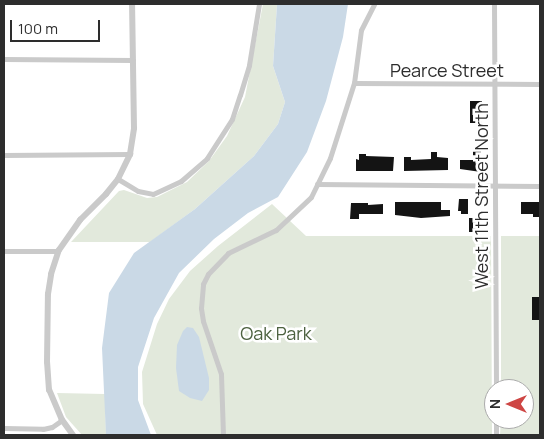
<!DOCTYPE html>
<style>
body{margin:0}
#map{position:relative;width:544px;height:439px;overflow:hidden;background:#fff;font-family:Manrope,sans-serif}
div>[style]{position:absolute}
.green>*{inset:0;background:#e2e9dc}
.water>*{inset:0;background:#cad9e6}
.building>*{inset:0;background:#141414;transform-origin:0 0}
.minor>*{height:5px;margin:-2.5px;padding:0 2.5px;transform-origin:2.5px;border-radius:2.5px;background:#cacaca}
.tertiary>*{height:6px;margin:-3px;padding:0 3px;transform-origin:3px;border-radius:3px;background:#cacaca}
span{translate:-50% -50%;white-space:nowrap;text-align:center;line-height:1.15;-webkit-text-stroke:5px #fff;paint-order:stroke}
.street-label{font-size:18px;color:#2d2d2d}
.park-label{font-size:18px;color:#4d6240}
.frame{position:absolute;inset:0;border:5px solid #2d2d2d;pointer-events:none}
.north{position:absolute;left:484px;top:379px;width:50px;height:50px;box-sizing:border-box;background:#fff;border:1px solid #ababab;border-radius:50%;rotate:270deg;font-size:14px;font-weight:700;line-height:20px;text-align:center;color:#2d2d2d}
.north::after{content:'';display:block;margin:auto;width:18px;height:22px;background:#ce4644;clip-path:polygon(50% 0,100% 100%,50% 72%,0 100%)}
.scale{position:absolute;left:10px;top:20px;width:90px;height:22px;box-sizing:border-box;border:2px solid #2d2d2d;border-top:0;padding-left:6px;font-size:15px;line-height:18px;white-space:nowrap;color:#2d2d2d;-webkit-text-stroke:4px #fff;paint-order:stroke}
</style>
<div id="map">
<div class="green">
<div style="clip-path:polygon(263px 4px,277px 4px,273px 66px,285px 102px,278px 124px,254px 156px,195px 209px,150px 242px,71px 242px,119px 191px,124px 190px,147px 198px,157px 197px,187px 182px,209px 161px,227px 136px,245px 97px)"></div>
<div style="clip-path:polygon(272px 204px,306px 236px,491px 236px,492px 435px,157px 435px,143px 404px,142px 372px,157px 324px,169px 299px,190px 271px,218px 246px)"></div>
<div style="clip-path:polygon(501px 236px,540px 236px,540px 435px,500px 435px,501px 419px,524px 419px,524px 389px,501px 389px)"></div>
<div style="clip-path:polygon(57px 393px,105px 394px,106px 435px,82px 435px,66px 417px)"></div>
</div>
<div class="water">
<div style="clip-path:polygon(277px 4px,348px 4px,343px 37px,326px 101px,307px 152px,278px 197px,248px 213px,214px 239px,179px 273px,154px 318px,138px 367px,138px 400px,151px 435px,106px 435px,102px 348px,109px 293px,134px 253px,195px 209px,254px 156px,278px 124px,285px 102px,273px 66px)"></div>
<div style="clip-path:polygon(187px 327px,193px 328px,199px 337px,209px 378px,209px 390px,202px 401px,190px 398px,179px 391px,176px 368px,177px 345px,183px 331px)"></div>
</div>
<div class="building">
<div style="left:470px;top:101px;width:12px;height:22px"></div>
<div style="clip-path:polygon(473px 148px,481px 148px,481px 172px,460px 169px,460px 160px,473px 160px)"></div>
<div style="clip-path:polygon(431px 152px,437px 152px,437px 157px,448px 158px,448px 170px,404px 171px,404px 157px,411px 157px,411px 160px,431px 159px)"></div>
<div style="clip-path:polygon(359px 154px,366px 154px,366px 156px,394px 157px,393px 171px,356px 171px,356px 159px,359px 160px)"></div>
<div style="clip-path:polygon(459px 199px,468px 199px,468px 214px,461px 214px,461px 211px,458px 211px)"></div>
<div style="clip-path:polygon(395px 202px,441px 202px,441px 210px,450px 210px,450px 216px,421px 218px,395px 215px)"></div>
<div style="clip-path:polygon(521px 202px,540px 202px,540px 217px,533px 217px,533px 214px,521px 214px)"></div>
<div style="clip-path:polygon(351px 203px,368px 203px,368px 205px,383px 204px,383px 214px,359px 214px,359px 219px,350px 219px)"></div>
<div style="left:469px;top:218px;width:12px;height:14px"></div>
<div style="left:532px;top:297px;width:8px;height:23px"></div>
</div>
<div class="minor">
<div style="left:494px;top:4px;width:385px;rotate:89.7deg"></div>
<div style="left:4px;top:59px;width:129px;rotate:0.4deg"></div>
<div style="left:354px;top:83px;width:186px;rotate:0.3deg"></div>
<div style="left:4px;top:155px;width:126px;rotate:-0.5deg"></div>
<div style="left:118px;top:179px;width:23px;rotate:31deg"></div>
<div style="left:138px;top:191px;width:15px;rotate:11deg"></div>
<div style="left:153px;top:194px;width:31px;rotate:-25deg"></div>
<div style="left:181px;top:181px;width:35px;rotate:-41deg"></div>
<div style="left:207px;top:158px;width:46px;rotate:-57.3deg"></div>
<div style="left:232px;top:119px;width:25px;rotate:-72deg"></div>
<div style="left:240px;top:95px;width:31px;rotate:-73deg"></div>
<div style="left:249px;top:65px;width:62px;rotate:-80.7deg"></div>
<div style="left:317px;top:184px;width:223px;rotate:0.5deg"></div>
<div style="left:4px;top:251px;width:54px"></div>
<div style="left:496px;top:419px;width:16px;rotate:90deg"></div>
<div style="left:4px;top:428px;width:39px;rotate:1deg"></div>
<div style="left:43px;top:429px;width:9px;rotate:-13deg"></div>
<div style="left:52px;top:427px;width:12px;rotate:-35deg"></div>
<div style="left:223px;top:435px;width:61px;rotate:-91.9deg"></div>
<div style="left:221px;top:374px;width:56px;rotate:-108.8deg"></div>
<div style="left:203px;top:321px;width:13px;rotate:-99deg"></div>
<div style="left:201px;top:308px;width:24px;rotate:-85deg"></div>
<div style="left:203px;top:284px;width:11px;rotate:-63deg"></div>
<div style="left:208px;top:274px;width:29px;rotate:-46deg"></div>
<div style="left:228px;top:253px;width:53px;rotate:-25.6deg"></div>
<div style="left:276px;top:230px;width:48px;rotate:-43.3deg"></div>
<div style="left:311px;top:197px;width:43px;rotate:-64deg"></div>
<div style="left:330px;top:158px;width:79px;rotate:-72.3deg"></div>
<div style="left:354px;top:83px;width:53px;rotate:-82.5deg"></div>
<div style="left:361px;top:30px;width:29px;rotate:-63deg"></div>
</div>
<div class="tertiary">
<div style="left:73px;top:435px;width:19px;rotate:-126deg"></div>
<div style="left:62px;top:420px;width:33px;rotate:-113deg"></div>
<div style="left:49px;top:390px;width:28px;rotate:-94deg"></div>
<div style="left:47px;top:362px;width:68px;rotate:-89.2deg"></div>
<div style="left:48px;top:294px;width:20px;rotate:-81deg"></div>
<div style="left:51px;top:274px;width:25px;rotate:-72deg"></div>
<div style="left:59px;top:250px;width:37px;rotate:-55deg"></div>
<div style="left:80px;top:220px;width:37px;rotate:-45deg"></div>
<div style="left:106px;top:194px;width:19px;rotate:-51deg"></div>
<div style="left:118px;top:179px;width:28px;rotate:-64deg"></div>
<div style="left:130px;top:154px;width:26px;rotate:-81deg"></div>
<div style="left:134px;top:128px;width:124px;rotate:-90.9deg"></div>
</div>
<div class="street-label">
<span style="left:447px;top:70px">Pearce Street</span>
<span style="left:481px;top:196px;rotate:-90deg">West 11th Street North</span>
</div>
<div class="park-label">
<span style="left:276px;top:333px">Oak Park</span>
</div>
<div class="frame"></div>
<div class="north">N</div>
<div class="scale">100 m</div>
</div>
